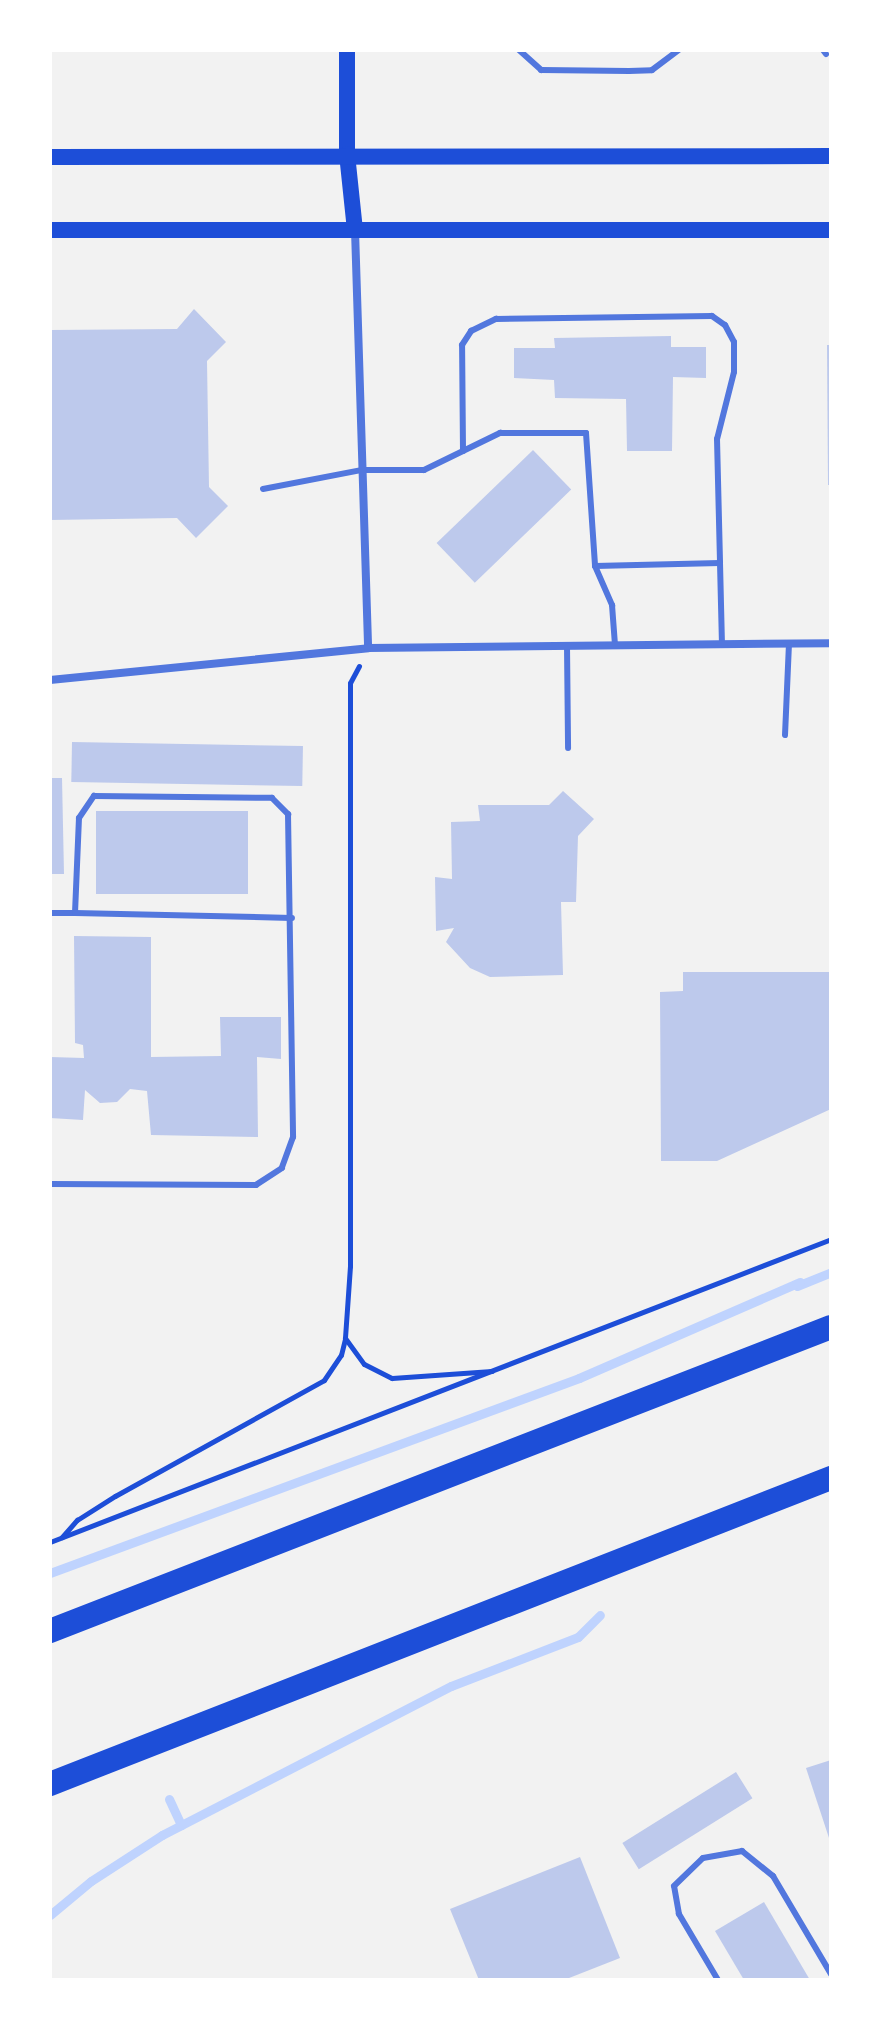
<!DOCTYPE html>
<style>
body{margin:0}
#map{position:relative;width:881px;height:2030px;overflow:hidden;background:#f2f2f2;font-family:"Alegreya Sans",sans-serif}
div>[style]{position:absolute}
.stream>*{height:9px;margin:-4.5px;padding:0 4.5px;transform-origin:4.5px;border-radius:4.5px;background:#bfd3fe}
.building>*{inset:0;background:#bdc9ec;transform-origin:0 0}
.path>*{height:5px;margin:-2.5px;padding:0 2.5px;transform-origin:2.5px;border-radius:2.5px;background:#1d4ed8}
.service>*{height:6px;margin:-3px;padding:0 3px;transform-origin:3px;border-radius:3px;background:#5277de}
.minor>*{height:8px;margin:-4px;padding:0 4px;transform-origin:4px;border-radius:4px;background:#5277de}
.secondary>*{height:16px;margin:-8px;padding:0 8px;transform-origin:8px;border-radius:8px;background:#1d4ed8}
.motorway>*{height:24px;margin:-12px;padding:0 12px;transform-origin:12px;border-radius:12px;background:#1d4ed8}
span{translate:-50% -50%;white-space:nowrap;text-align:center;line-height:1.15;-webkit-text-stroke:6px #fff;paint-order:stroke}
.frame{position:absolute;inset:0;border:52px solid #fff;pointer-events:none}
</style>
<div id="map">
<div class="stream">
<div style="left:797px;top:1286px;width:37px;rotate:-22deg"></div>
<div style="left:50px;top:1573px;width:564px;rotate:-20.23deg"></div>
<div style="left:579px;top:1378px;width:241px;rotate:-23.5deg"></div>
<div style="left:169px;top:1799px;width:29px;rotate:65deg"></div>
<div style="left:50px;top:1915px;width:53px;rotate:-39.7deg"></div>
<div style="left:91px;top:1881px;width:85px;rotate:-32.9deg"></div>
<div style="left:162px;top:1835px;width:325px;rotate:-27.3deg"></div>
<div style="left:451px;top:1686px;width:136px;rotate:-21.1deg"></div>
<div style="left:578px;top:1637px;width:31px;rotate:-45deg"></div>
</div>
<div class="building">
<div style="clip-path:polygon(194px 309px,226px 342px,207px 361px,209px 487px,228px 506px,196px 538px,177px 518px,50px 520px,50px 330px,177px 329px)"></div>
<div style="clip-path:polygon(671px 336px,671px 347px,706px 347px,706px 378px,673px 377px,672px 451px,627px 451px,626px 399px,555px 398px,554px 380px,514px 378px,514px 348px,555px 348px,554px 338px)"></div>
<div style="clip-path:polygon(827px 345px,831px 345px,831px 485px,828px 485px)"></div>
<div style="left:533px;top:450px;width:55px;height:134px;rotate:46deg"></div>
<div style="left:72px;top:742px;width:231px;height:40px;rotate:1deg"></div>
<div style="clip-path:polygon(50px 778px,62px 778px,64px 874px,50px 874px)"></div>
<div style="clip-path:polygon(563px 791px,594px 819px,578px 836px,576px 902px,561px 902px,563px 975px,490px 977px,470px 968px,446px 942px,454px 928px,436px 931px,435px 877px,452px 879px,451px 822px,480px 821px,478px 805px,549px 805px)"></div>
<div style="left:96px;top:811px;width:152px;height:83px"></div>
<div style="clip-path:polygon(74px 936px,151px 937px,151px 1057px,221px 1056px,220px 1017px,281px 1017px,281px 1059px,257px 1057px,258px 1137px,151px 1135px,147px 1091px,130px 1089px,117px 1102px,100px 1103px,85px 1090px,83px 1120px,50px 1118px,50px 1057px,84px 1058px,83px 1045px,75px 1043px)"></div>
<div style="clip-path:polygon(683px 972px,831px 972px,831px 1109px,717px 1161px,661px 1161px,660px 992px,683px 991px)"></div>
<div style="clip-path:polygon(831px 1760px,831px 1841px,830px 1841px,806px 1768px)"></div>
<div style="left:736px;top:1772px;width:31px;height:134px;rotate:58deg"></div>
<div style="clip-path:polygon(580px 1857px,620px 1958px,564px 1980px,479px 1980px,450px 1909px)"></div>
<div style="clip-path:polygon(764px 1902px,810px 1980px,744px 1980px,715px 1931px)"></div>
</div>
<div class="path">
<div style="left:359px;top:666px;width:19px;rotate:118deg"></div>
<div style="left:350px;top:683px;width:583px;rotate:90deg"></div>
<div style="left:350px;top:1266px;width:72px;rotate:94deg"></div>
<div style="left:345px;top:1338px;width:32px;rotate:54deg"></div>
<div style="left:364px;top:1364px;width:31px;rotate:27deg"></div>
<div style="left:392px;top:1378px;width:100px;rotate:-4deg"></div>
<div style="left:62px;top:1537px;width:23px;rotate:-49deg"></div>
<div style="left:77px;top:1520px;width:45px;rotate:-32.3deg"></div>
<div style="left:115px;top:1496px;width:239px;rotate:-29deg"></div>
<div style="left:324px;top:1380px;width:30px;rotate:-56deg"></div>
<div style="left:341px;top:1355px;width:16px;rotate:-76deg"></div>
<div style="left:50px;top:1542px;width:838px;rotate:-21.2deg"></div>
</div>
<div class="service">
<div style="left:519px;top:50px;width:30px;rotate:42deg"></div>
<div style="left:541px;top:70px;width:88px;rotate:0.7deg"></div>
<div style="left:629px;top:71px;width:23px;rotate:-2deg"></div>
<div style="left:652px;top:70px;width:34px;rotate:-37deg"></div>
<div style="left:823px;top:50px;width:5px;rotate:53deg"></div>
<div style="left:463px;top:451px;width:106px;rotate:-90.5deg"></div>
<div style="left:462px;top:345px;width:17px;rotate:-57deg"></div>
<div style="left:471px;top:331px;width:28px;rotate:-26deg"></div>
<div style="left:496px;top:319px;width:216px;rotate:-0.8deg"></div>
<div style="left:712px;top:316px;width:16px;rotate:35deg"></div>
<div style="left:725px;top:325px;width:19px;rotate:62deg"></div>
<div style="left:734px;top:342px;width:30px;rotate:90deg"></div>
<div style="left:734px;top:372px;width:69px;rotate:104.2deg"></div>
<div style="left:717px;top:439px;width:124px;rotate:88.6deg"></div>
<div style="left:263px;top:489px;width:101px;rotate:-10.9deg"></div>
<div style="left:362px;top:470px;width:62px"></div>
<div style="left:424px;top:470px;width:85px;rotate:-26deg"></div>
<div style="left:500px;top:433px;width:86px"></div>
<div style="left:586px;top:433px;width:133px;rotate:86.1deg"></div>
<div style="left:595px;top:566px;width:43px;rotate:66.4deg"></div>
<div style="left:612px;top:605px;width:40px;rotate:85.7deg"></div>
<div style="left:595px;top:566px;width:125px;rotate:-1.4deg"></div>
<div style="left:720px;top:563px;width:81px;rotate:88.6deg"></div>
<div style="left:567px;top:646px;width:102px;rotate:89.4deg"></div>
<div style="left:785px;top:735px;width:92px;rotate:-87.5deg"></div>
<div style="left:50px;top:913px;width:25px"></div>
<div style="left:75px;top:913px;width:95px;rotate:-87.6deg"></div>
<div style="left:79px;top:818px;width:27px;rotate:-56deg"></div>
<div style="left:94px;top:796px;width:178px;rotate:0.6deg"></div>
<div style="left:272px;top:798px;width:23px;rotate:45deg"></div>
<div style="left:288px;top:814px;width:323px;rotate:89.1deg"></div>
<div style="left:293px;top:1137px;width:33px;rotate:110deg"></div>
<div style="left:282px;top:1168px;width:31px;rotate:147deg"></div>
<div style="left:256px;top:1185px;width:206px;rotate:-179.7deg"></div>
<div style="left:75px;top:913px;width:217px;rotate:1.3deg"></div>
<div style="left:718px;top:1980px;width:77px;rotate:-120.6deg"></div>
<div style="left:679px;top:1914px;width:28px;rotate:-100deg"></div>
<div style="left:674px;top:1886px;width:40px;rotate:-44deg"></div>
<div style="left:703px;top:1858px;width:40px;rotate:-10deg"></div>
<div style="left:742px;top:1851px;width:40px;rotate:39deg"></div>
<div style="left:773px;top:1876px;width:114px;rotate:59.4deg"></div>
</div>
<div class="minor">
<div style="left:355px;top:230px;width:418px;rotate:88.2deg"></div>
<div style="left:50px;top:680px;width:320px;rotate:-5.7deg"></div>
<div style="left:368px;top:648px;width:463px;rotate:-0.6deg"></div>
</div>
<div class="secondary">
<div style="left:347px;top:50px;width:104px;rotate:90deg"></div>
<div style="left:347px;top:154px;width:76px;rotate:84deg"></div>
<div style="left:50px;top:157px;width:781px;rotate:-0.07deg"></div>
<div style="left:50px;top:230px;width:781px"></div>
</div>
<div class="motorway">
<div style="left:50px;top:1631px;width:838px;rotate:-21.27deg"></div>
<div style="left:50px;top:1784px;width:839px;rotate:-21.4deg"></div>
</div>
<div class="frame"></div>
</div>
